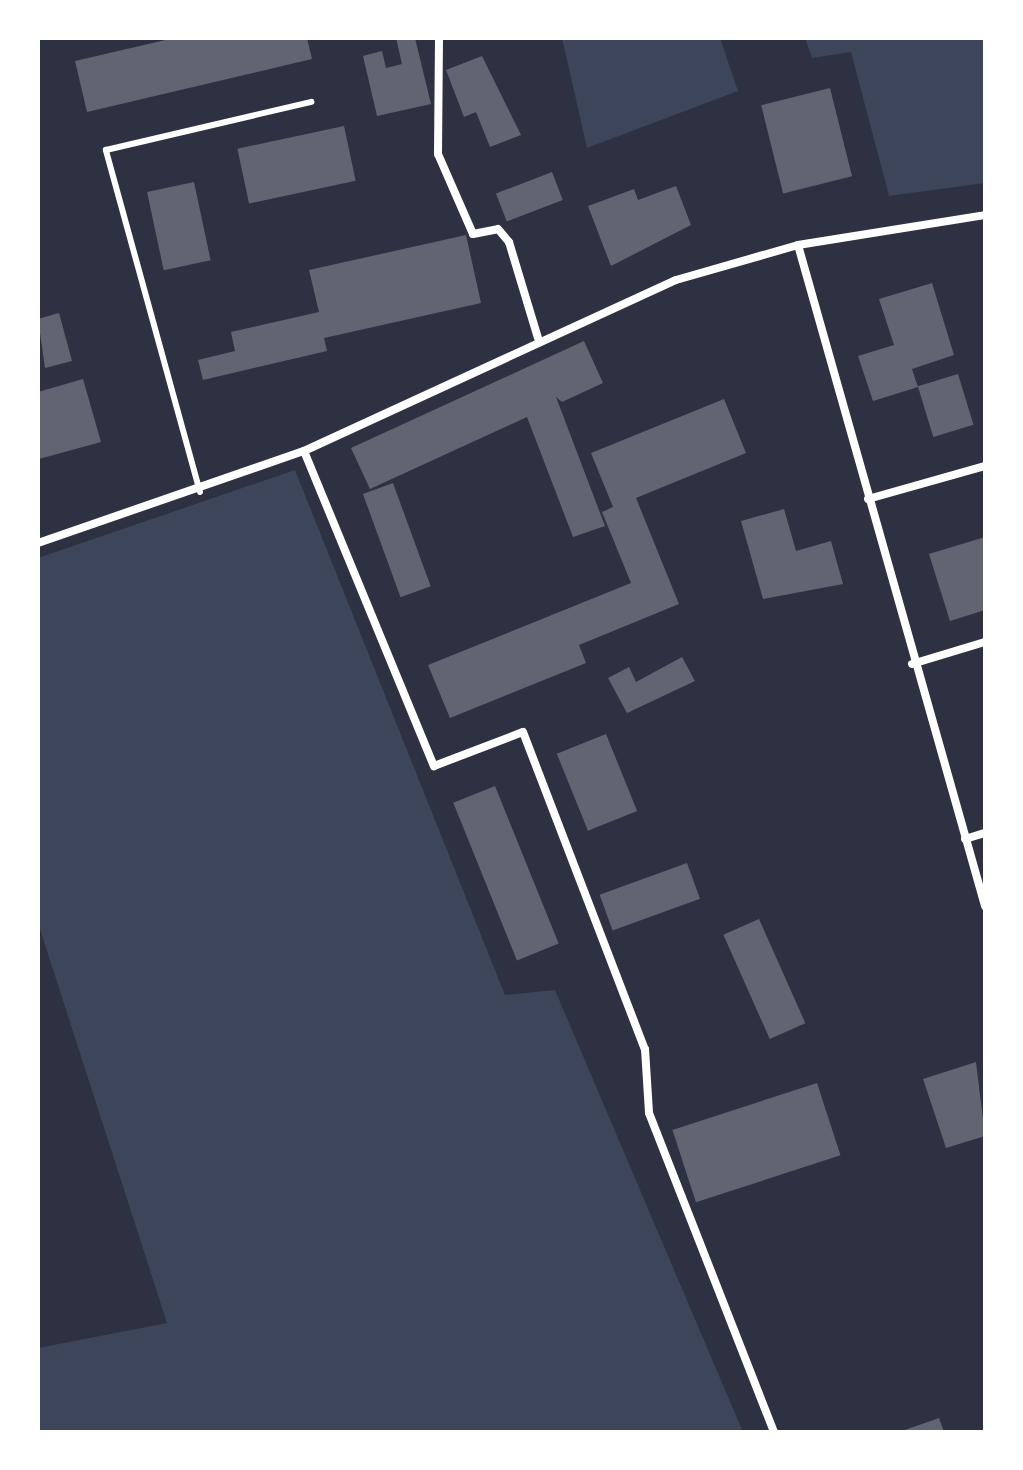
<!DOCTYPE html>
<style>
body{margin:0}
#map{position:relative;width:1023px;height:1470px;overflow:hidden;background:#2d3142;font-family:Helvetica,sans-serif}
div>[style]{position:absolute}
.green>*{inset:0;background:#3c4559}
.building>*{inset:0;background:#626471;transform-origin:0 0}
.service>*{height:6px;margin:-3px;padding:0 3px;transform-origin:3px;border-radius:3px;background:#fff}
.minor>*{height:8px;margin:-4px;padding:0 4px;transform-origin:4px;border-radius:4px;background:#fff}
span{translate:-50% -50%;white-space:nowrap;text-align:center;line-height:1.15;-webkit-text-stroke:6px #fff;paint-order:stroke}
.frame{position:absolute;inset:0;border:40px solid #fff;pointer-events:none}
</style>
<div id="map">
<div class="green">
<div style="clip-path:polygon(562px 38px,720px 38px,738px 91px,587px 148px)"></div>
<div style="clip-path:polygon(805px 38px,985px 38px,985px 183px,889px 196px,851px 52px,812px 58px)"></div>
<div style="clip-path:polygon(295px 470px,505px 995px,555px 990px,743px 1432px,38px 1432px,38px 1348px,167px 1323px,38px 923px,38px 558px)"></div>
</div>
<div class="building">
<div style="clip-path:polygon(174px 38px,307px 38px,312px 59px,87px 112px,75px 61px)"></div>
<div style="clip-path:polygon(396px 38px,415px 38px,431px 104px,377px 116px,363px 56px,382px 51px,386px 68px,402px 64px)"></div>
<div style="clip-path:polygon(482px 56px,521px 135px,490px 147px,476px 112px,464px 117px,446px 70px)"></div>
<div style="left:830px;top:88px;width:91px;height:71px;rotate:76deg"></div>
<div style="left:344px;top:126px;width:56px;height:109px;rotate:78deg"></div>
<div style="left:552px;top:172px;width:30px;height:60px;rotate:69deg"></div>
<div style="left:194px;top:182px;width:80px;height:48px;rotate:78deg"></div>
<div style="clip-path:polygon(676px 186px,691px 225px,611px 266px,588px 206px,634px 189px,638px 200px)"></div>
<div style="clip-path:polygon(466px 235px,481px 303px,324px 338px,327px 351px,203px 380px,198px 360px,235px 351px,231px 332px,319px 312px,309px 270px)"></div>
<div style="clip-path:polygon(932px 283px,954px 355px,912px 369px,918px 387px,873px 401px,858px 356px,894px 345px,879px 299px)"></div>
<div style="clip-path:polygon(59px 313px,72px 361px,45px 368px,38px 319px)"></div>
<div style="clip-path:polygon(584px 341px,603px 383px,562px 402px,556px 397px,605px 526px,573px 537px,527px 417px,370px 489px,351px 448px)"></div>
<div style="left:958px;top:374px;width:53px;height:42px;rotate:73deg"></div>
<div style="clip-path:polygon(83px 379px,101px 442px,39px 459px,38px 392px)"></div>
<div style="clip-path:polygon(724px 399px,746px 453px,636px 498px,679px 604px,579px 645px,586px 663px,450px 718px,428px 665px,631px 583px,602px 512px,613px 507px,591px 453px)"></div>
<div style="left:393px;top:483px;width:110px;height:32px;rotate:70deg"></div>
<div style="clip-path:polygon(784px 509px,796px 551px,831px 541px,843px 584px,763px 599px,741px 521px)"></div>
<div style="clip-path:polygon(985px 537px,985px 610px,950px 621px,929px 554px)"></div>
<div style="clip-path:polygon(682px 657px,695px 681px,627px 713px,608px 678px,629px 667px,636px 682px)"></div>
<div style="left:606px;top:734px;width:83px;height:53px;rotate:68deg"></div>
<div style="left:495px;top:786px;width:170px;height:45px;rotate:68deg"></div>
<div style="left:687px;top:863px;width:38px;height:93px;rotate:70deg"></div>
<div style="left:759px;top:919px;width:114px;height:39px;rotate:66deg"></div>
<div style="clip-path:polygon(976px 1062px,985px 1136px,946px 1148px,923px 1079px)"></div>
<div style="left:817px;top:1083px;width:76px;height:152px;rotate:72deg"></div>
<div style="clip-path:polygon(939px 1418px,944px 1432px,899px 1432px)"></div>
</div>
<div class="service">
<div style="left:200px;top:492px;width:355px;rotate:-105.4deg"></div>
<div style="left:106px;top:150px;width:211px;rotate:-13.2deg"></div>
</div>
<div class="minor">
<div style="left:439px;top:38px;width:116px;rotate:90.5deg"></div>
<div style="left:438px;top:154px;width:87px;rotate:66.4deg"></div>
<div style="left:473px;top:234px;width:25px;rotate:-11deg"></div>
<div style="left:498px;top:229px;width:17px;rotate:50deg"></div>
<div style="left:509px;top:242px;width:100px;rotate:73.2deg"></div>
<div style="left:798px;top:245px;width:687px;rotate:74.2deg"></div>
<div style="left:304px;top:451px;width:341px;rotate:67.6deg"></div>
<div style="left:434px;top:766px;width:95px;rotate:-20.9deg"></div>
<div style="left:523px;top:732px;width:340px;rotate:69deg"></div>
<div style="left:645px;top:1049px;width:64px;rotate:86.4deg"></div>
<div style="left:649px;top:1113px;width:343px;rotate:68.6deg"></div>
<div style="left:868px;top:499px;width:122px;rotate:-15.8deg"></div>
<div style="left:38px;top:543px;width:281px;rotate:-19.1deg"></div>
<div style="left:304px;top:451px;width:409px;rotate:-24.7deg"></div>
<div style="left:676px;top:280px;width:127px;rotate:-16deg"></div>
<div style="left:798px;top:245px;width:189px;rotate:-9.1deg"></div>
<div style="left:912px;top:664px;width:76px;rotate:-16.8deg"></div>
<div style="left:965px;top:839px;width:21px;rotate:-17deg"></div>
</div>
<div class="frame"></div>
</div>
